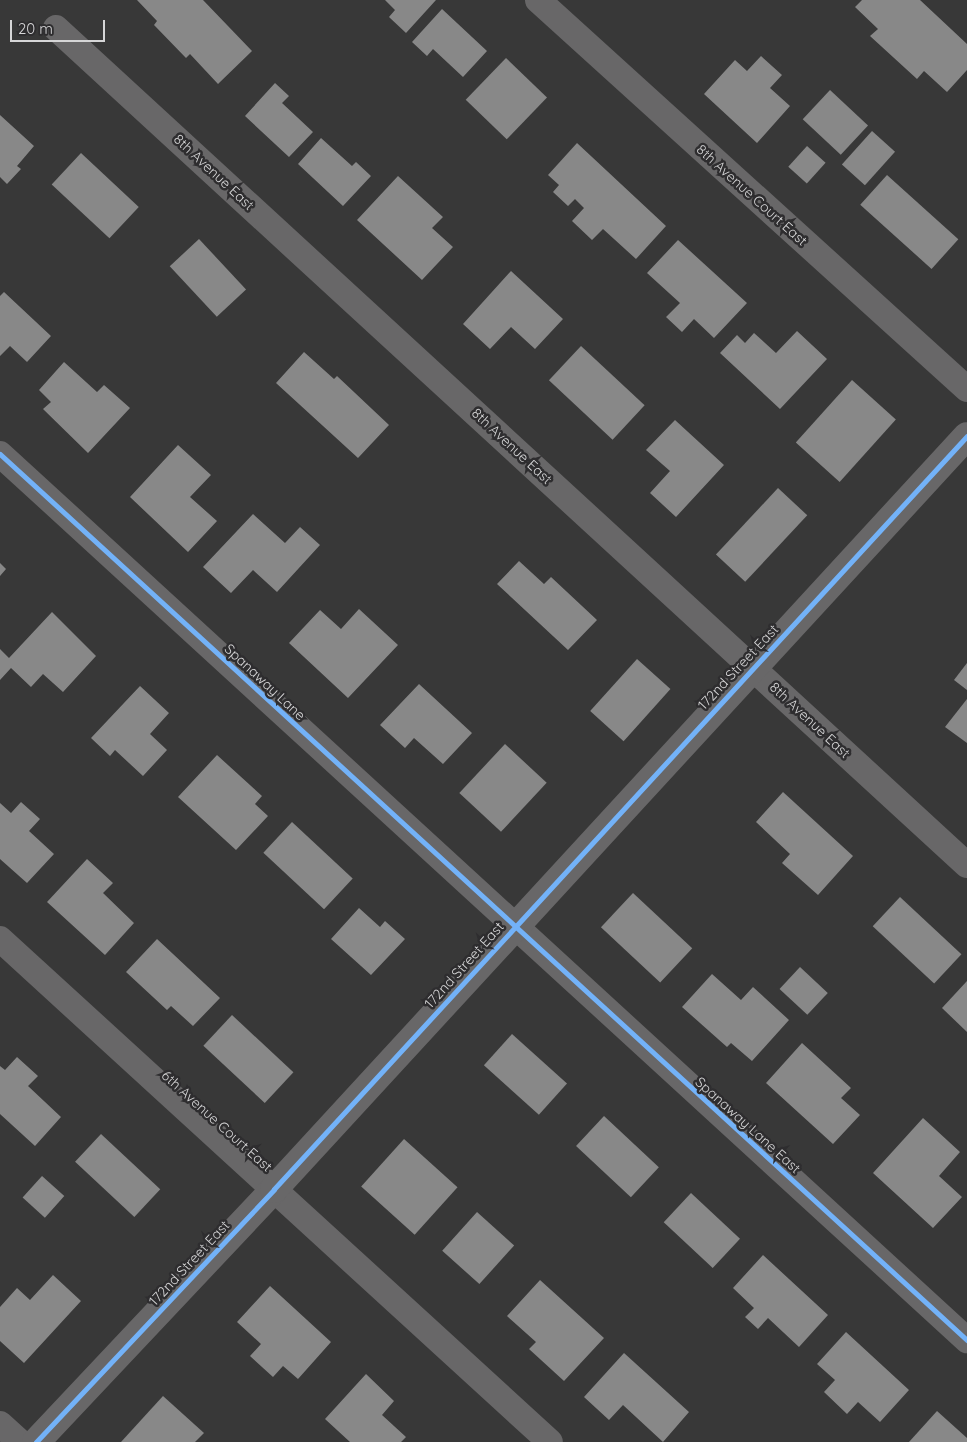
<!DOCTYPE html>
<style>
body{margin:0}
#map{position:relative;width:967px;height:1442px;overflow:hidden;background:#383838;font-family:Quicksand,sans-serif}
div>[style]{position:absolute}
.building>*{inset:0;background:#888;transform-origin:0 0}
.minor>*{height:26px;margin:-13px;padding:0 13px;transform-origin:13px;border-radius:13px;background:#686768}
.tertiary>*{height:28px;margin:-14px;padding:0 14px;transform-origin:14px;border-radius:14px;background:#686768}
.cycleway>*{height:5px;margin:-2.5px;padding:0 2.5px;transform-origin:2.5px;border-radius:2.5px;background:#73b2f8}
span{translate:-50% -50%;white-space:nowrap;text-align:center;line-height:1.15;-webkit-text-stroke:5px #2e2d2f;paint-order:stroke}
.street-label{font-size:14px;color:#d6d6d7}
.scale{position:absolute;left:10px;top:20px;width:95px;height:22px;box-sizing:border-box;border:2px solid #d6d6d7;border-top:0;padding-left:6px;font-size:15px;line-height:18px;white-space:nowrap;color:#d6d6d7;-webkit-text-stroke:4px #2e2d2f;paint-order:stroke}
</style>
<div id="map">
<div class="building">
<div style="clip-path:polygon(137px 0,203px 0,252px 51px,218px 84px,190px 54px,186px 58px,154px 25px,157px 21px)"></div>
<div style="clip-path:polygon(385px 0,436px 0,406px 33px,389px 17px,395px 10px)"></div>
<div style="clip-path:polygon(862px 0,920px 0,967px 44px,967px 70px,947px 92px,924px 71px,917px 79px,870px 36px,878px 29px,855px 7px)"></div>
<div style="clip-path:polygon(442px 9px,487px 51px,463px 77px,433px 49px,427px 56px,412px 42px)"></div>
<div style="clip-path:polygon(761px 56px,782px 75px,770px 88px,790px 106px,757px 143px,704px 94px,735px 60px,747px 71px)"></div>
<div style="left:506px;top:58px;width:57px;height:58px;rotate:44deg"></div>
<div style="clip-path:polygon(275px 83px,289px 96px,282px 103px,313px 132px,289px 157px,245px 116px)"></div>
<div style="left:830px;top:90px;width:52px;height:40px;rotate:43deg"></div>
<div style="clip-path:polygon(0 115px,34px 146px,17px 166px,21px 169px,7px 184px,0 177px)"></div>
<div style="left:872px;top:131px;width:31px;height:45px;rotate:42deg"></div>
<div style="clip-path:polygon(321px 138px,352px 166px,356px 162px,371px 176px,343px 206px,298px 164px)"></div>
<div style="clip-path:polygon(577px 143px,666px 226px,636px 259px,603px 229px,592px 240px,572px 221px,584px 208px,575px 199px,568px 206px,553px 192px,559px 185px,548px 175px)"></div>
<div style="left:807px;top:146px;width:25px;height:28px;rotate:42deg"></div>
<div style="left:81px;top:153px;width:79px;height:43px;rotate:43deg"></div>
<div style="left:887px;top:175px;width:96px;height:40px;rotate:42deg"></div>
<div style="clip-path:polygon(398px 176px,443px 217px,432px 228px,453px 247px,422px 280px,357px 220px)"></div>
<div style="left:199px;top:239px;width:69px;height:40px;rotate:47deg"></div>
<div style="clip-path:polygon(678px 240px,747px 303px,714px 338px,694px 319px,682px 332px,666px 317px,680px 303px,647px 273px)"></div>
<div style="clip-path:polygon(511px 271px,563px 319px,535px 349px,511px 327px,490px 349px,463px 324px)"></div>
<div style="clip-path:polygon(4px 292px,51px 336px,27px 362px,10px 346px,0 356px,0 296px)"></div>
<div style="clip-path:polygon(797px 331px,827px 359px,780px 409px,720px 353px,737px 335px,745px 343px,754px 333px,776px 353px)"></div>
<div style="left:581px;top:346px;width:87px;height:47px;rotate:43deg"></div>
<div style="clip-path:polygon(304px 352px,334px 379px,337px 376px,389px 425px,358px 458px,276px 383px)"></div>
<div style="clip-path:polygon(64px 362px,97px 392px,104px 385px,130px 408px,88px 453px,43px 409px,51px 402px,39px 390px)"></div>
<div style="left:852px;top:380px;width:59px;height:84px;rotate:42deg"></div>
<div style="clip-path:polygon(675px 420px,724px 465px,676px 517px,650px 493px,670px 471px,646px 450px)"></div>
<div style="clip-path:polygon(178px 445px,211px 475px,190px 497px,217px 521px,188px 552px,130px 497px)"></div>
<div style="left:778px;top:488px;width:40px;height:91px;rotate:43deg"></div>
<div style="clip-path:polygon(253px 514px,285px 543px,300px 527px,320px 545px,277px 592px,253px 570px,231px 593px,203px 567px)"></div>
<div style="clip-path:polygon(519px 561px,544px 584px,551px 577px,597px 620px,568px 650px,497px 584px)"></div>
<div style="clip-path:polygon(0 563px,6px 569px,0 576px)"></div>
<div style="clip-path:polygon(359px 609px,398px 645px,348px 698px,289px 643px,320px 610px,341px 629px)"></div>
<div style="clip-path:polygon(52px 612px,96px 656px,63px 692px,43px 674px,31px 687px,11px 668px,0 680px,0 649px,9px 658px)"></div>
<div style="left:637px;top:659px;width:45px;height:70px;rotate:42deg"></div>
<div style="clip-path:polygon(967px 663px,967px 690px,954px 680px)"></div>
<div style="clip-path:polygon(419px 684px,472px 733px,443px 764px,414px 738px,405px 748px,380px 725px)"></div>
<div style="clip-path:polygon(140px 686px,169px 713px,150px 734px,167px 750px,143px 776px,115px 750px,110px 756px,91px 738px)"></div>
<div style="clip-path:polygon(967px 699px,967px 743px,945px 727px)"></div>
<div style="left:505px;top:744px;width:57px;height:67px;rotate:43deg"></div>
<div style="clip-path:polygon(217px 755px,262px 796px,255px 804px,268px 816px,236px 850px,178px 797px)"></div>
<div style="clip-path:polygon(783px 792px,853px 856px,818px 895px,782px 863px,790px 854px,756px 822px)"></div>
<div style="clip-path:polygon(21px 802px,40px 819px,29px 831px,54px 854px,27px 883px,0 859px,0 803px,11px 813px)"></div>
<div style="left:292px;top:822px;width:83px;height:42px;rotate:43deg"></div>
<div style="clip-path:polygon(87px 859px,113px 883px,103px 893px,134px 923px,105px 955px,47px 902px)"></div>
<div style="left:633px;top:893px;width:81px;height:47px;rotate:43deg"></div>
<div style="left:900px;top:897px;width:84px;height:40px;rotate:43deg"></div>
<div style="clip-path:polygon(359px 908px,380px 927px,385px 921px,405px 939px,371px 975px,331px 939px)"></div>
<div style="clip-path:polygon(157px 939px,220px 998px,193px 1026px,171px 1006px,167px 1010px,126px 972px)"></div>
<div style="left:800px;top:967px;width:38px;height:30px;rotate:43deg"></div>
<div style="clip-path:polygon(712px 974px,741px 1000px,753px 987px,789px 1020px,752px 1061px,731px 1043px,727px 1047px,682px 1007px)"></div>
<div style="clip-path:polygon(967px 981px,967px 1032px,942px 1008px)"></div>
<div style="left:232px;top:1015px;width:84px;height:42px;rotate:43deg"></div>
<div style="left:512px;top:1034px;width:74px;height:42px;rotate:42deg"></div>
<div style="clip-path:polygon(802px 1043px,851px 1088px,841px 1098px,860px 1115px,833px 1144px,766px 1083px)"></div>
<div style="clip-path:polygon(17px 1057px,38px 1076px,28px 1086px,61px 1117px,35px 1146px,0 1114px,0 1066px,5px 1070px)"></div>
<div style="left:604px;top:1116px;width:75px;height:41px;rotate:43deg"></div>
<div style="clip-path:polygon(923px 1118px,960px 1152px,939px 1176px,962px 1197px,933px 1228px,873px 1173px)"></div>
<div style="left:101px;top:1134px;width:81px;height:38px;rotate:43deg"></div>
<div style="left:404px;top:1139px;width:72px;height:64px;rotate:42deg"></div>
<div style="left:42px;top:1176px;width:30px;height:29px;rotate:42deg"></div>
<div style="left:691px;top:1193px;width:67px;height:40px;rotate:43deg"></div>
<div style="left:477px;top:1212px;width:50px;height:52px;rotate:42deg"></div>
<div style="clip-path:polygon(763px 1255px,828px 1315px,799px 1347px,768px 1318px,758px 1329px,745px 1317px,754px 1308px,733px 1288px)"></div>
<div style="clip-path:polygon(53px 1275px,81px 1301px,24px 1363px,0 1341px,0 1307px,17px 1288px,30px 1300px)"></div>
<div style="clip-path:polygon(540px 1280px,604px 1338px,564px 1381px,529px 1349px,536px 1342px,507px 1316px)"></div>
<div style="clip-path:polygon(270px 1286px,331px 1342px,298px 1379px,283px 1366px,273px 1377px,250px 1356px,261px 1344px,237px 1322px)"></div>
<div style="clip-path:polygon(846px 1332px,909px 1390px,880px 1422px,858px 1402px,847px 1414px,824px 1392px,835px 1380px,817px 1364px)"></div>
<div style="clip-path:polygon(624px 1353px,689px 1412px,663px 1442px,623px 1405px,609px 1420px,584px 1397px)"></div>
<div style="clip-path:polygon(366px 1374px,394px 1401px,382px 1415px,406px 1437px,401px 1442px,350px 1442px,325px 1419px)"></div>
<div style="clip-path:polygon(163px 1396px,204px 1433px,195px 1442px,121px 1442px)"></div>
<div style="clip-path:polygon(937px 1411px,967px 1438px,967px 1442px,909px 1442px)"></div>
</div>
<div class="minor">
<div style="left:538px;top:0;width:579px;rotate:42.2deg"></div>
<div style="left:56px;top:28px;width:1237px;rotate:42.58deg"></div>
<div style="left:0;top:454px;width:1312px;rotate:42.5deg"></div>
<div style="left:0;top:939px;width:745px;rotate:42.44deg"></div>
<div style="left:0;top:1424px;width:27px;rotate:42deg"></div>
</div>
<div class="tertiary">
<div style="left:36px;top:1442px;width:347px;rotate:-46.7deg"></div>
<div style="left:274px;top:1189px;width:1023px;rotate:-47.38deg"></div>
</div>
<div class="cycleway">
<div style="left:0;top:454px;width:1312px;rotate:42.5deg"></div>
<div style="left:36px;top:1442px;width:347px;rotate:-46.7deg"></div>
<div style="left:274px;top:1189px;width:1023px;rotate:-47.38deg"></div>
</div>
<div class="street-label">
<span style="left:214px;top:172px;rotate:43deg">8th Avenue East</span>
<span style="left:752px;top:195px;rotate:42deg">8th Avenue Court East</span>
<span style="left:512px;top:446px;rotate:43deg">8th Avenue East</span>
<span style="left:738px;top:667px;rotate:-47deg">172nd Street East</span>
<span style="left:265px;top:682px;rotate:43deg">Spanaway Lane</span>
<span style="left:810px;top:720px;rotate:43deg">8th Avenue East</span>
<span style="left:464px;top:965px;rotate:-48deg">172nd Street East</span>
<span style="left:217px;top:1121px;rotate:42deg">6th Avenue Court East</span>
<span style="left:748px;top:1125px;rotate:42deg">Spanaway Lane East</span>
<span style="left:189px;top:1263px;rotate:-47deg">172nd Street East</span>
</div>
<div class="scale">20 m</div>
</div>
